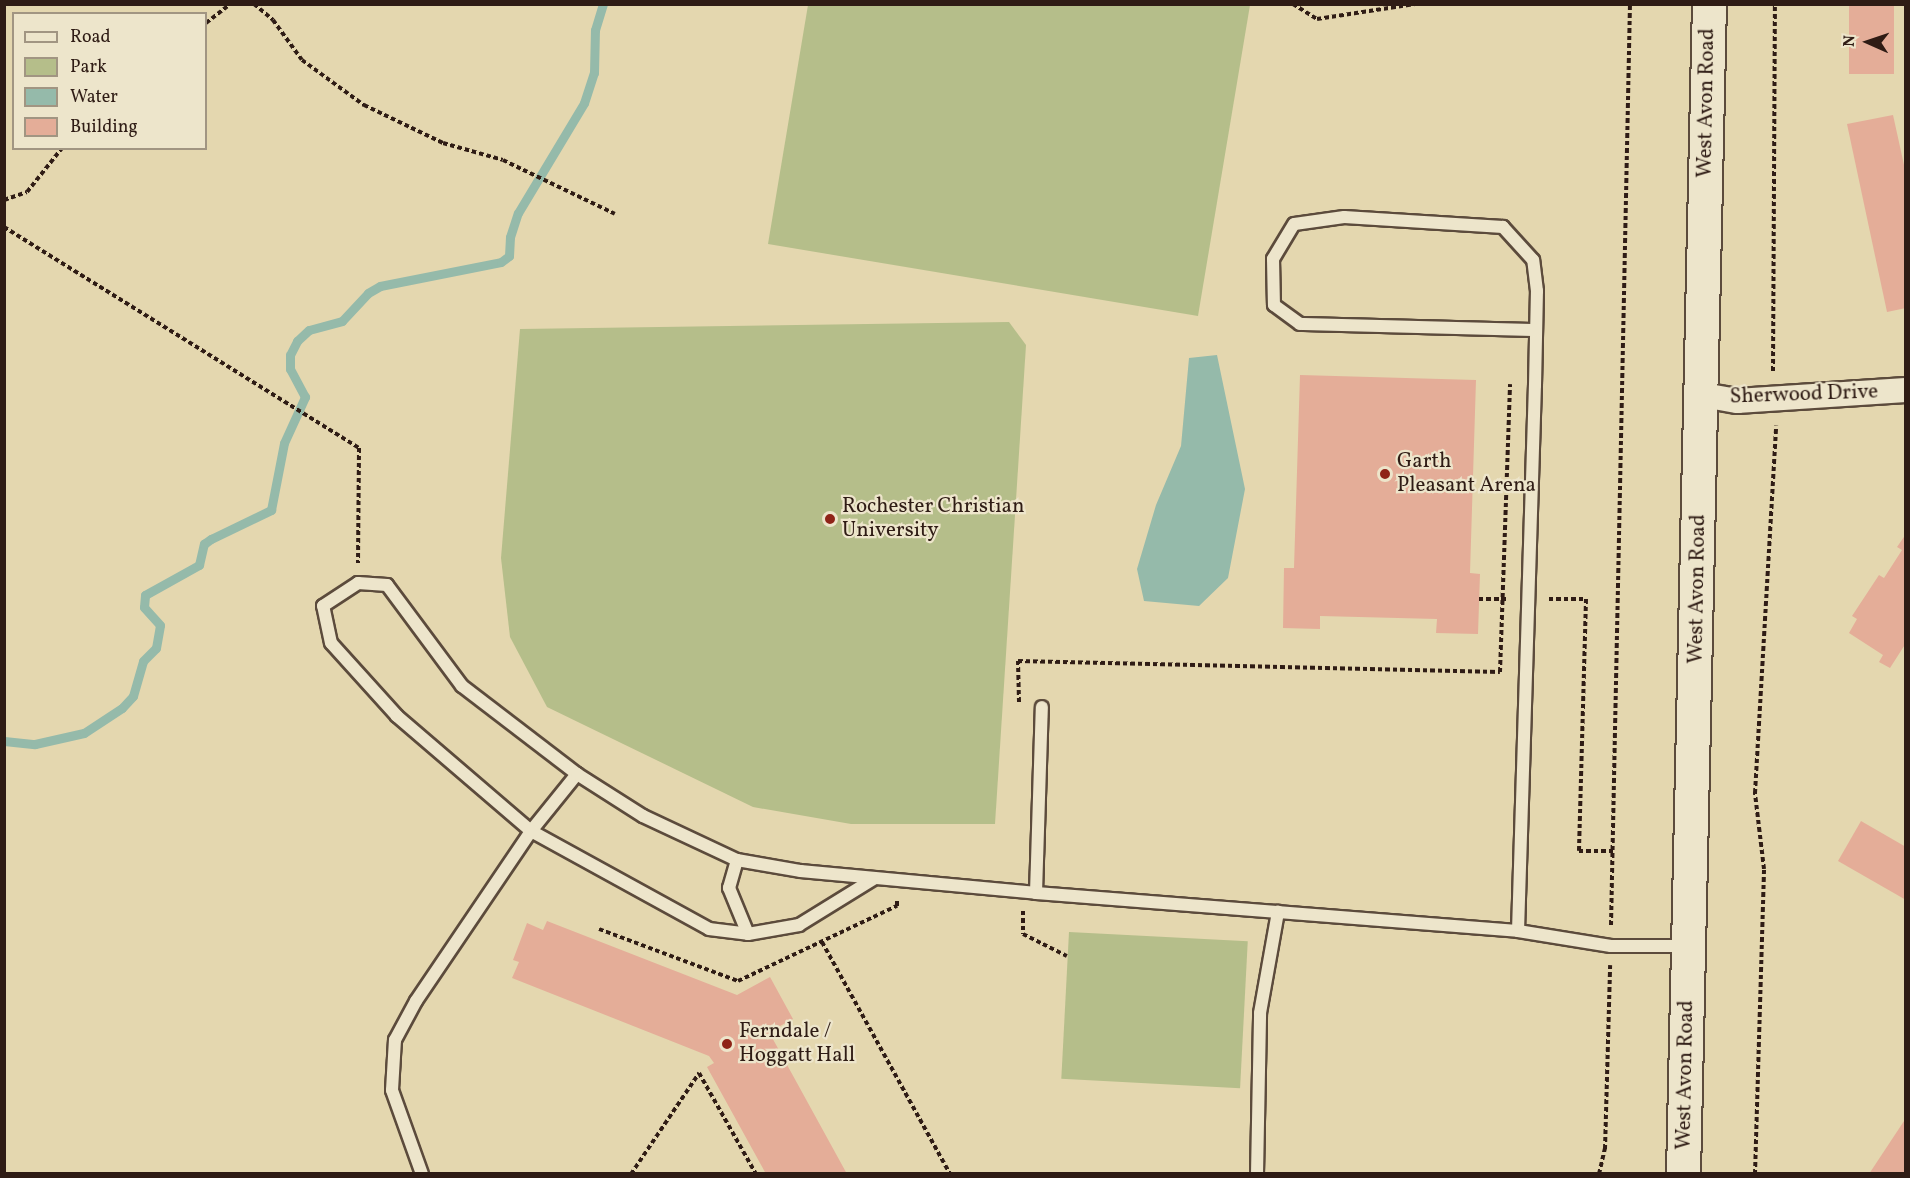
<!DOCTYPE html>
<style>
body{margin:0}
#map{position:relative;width:1910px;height:1178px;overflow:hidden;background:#e4d7af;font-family:Vollkorn,serif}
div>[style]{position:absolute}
.green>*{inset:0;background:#b5be8a;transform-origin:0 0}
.water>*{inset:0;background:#95baaa}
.stream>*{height:9px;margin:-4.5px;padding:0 4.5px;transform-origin:4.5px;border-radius:4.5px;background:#95baaa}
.building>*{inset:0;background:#e4ad98;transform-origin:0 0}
.path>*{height:4px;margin-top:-2px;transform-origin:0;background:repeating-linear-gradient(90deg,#2f1c15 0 4.5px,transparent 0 7.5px)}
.roads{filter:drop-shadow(2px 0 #5c4b3c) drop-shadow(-2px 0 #5c4b3c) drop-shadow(0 2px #5c4b3c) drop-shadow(0 -2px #5c4b3c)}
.service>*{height:12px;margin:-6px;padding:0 6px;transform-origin:6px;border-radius:6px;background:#ede5cb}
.minor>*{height:24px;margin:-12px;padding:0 12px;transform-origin:12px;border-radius:12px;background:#ede5cb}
.secondary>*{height:33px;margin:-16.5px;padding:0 16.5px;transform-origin:16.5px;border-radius:16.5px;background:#ede5cb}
.dots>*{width:16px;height:16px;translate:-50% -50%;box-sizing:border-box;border:3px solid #ede5cb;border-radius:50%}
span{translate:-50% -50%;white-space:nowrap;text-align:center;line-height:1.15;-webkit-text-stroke:4.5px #ede5cb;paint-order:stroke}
.street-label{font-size:21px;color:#2f1c15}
.poi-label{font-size:21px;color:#2f1c15}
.left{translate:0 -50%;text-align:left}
.frame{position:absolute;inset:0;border:6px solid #2f1c15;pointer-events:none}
.legend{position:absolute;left:12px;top:12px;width:195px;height:138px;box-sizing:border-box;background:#ede5cb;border:2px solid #a19582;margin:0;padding:8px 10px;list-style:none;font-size:18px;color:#2f1c15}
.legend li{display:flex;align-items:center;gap:12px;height:30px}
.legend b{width:30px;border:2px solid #a19582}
.north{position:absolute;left:1838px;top:12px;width:60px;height:60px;-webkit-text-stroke:4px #ede5cb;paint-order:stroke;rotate:273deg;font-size:16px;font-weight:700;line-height:24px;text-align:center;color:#2f1c15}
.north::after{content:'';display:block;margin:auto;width:21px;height:27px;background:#2f1c15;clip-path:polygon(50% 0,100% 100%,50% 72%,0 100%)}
</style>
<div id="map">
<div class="green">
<div style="clip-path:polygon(808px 5px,1250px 5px,1198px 316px,768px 244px)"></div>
<div style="clip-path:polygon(1009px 322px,1026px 345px,995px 824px,851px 824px,753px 807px,547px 707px,510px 637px,501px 558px,520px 329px)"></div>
<div style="left:1069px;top:932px;width:179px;height:147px;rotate:3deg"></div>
</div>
<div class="water">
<div style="clip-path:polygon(1217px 355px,1245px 489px,1228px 578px,1199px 606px,1144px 601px,1137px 569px,1156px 505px,1181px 446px,1189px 358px)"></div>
</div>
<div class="stream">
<div style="left:4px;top:741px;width:31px;rotate:6deg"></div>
<div style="left:35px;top:744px;width:50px;rotate:-12.7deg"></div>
<div style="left:84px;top:733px;width:45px;rotate:-33.3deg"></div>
<div style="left:122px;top:708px;width:16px;rotate:-47deg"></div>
<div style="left:133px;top:696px;width:36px;rotate:-74deg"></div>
<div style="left:143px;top:661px;width:18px;rotate:-45deg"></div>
<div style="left:156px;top:648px;width:23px;rotate:-80deg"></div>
<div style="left:160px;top:625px;width:24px;rotate:-132deg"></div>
<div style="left:144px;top:607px;width:12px;rotate:-85deg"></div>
<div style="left:145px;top:595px;width:62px;rotate:-29.1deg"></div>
<div style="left:199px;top:565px;width:22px;rotate:-77deg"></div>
<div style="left:204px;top:544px;width:9px;rotate:-36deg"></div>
<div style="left:211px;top:539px;width:67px;rotate:-25.8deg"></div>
<div style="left:271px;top:510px;width:68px;rotate:-79deg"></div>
<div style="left:284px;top:443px;width:51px;rotate:-65.5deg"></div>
<div style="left:305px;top:397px;width:32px;rotate:-118deg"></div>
<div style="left:290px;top:369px;width:14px;rotate:-90deg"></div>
<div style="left:290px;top:355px;width:16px;rotate:-63deg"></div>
<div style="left:297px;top:341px;width:16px;rotate:-43deg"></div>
<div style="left:309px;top:330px;width:34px;rotate:-15deg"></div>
<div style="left:342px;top:321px;width:38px;rotate:-47deg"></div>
<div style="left:368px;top:293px;width:14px;rotate:-30deg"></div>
<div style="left:380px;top:286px;width:123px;rotate:-11.2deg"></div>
<div style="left:501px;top:262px;width:10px;rotate:-37deg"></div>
<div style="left:509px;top:256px;width:19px;rotate:-87deg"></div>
<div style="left:510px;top:237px;width:25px;rotate:-72deg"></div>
<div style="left:518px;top:213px;width:128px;rotate:-59deg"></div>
<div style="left:584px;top:103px;width:32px;rotate:-72deg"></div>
<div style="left:594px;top:73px;width:43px;rotate:-88.7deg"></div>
<div style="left:595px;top:30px;width:27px;rotate:-73deg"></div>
</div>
<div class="building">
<div style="left:1849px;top:4px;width:45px;height:70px"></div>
<div style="clip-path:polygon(1893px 115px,1906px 174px,1906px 308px,1887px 312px,1847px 124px)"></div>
<div style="clip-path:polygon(1300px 375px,1476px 380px,1470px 573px,1480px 574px,1478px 634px,1436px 633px,1437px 619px,1320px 616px,1320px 629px,1283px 628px,1284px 568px,1294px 568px)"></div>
<div style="clip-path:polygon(1906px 534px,1906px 643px,1890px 668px,1879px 662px,1883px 655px,1849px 633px,1857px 619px,1852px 616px,1879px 575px,1884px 578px,1902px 550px,1897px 547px)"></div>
<div style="clip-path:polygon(1861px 821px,1906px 847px,1906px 900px,1838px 861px)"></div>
<div style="clip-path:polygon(547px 921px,737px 995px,770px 977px,793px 1019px,769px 1032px,847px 1174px,766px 1174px,707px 1067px,714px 1063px,709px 1056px,512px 978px,519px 962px,513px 960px,527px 923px,543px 930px)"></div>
<div style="clip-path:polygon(1906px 1118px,1906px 1174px,1869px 1174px)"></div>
</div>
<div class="path">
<div style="left:254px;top:4px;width:25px;rotate:40deg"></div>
<div style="left:273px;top:20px;width:49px;rotate:54.1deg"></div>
<div style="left:302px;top:60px;width:77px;rotate:36deg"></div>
<div style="left:364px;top:105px;width:88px;rotate:25.7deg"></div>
<div style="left:443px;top:143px;width:62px;rotate:15.8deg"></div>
<div style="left:503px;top:160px;width:124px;rotate:25.7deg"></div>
<div style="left:1293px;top:4px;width:28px;rotate:32deg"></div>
<div style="left:1317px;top:19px;width:99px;rotate:-8.7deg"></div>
<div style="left:206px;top:23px;width:31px;rotate:-38deg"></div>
<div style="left:4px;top:200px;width:24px;rotate:-19deg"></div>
<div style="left:27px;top:192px;width:56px;rotate:-51.5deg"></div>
<div style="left:4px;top:227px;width:418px;rotate:31.9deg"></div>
<div style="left:359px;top:448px;width:115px;rotate:90.5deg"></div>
<div style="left:1773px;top:371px;width:367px;rotate:-89.7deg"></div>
<div style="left:1479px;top:599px;width:27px"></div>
<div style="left:1549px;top:599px;width:37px"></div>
<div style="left:1586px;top:599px;width:252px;rotate:91.6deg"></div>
<div style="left:1579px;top:851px;width:34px"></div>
<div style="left:1019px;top:702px;width:41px;rotate:-91.4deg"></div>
<div style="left:1018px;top:661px;width:482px;rotate:1.3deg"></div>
<div style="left:1500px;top:672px;width:288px;rotate:-88deg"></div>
<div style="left:1023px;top:911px;width:23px;rotate:90deg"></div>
<div style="left:1023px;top:934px;width:49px;rotate:26.6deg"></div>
<div style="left:1611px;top:925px;width:921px;rotate:-88.82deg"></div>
<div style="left:599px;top:929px;width:148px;rotate:20.5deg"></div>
<div style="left:738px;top:981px;width:176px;rotate:-25.3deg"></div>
<div style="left:897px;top:906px;width:6px;rotate:-90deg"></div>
<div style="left:822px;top:942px;width:265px;rotate:61.1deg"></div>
<div style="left:631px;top:1174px;width:122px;rotate:-56deg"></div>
<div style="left:699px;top:1073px;width:116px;rotate:60.6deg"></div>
<div style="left:1599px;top:1174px;width:26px;rotate:-77deg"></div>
<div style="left:1605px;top:1149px;width:184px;rotate:-88.4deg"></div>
<div style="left:1755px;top:1174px;width:305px;rotate:-88.3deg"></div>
<div style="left:1764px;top:869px;width:77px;rotate:-96.8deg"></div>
<div style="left:1755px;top:793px;width:368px;rotate:-86.7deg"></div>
</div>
<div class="roads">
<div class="service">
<div style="left:577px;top:774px;width:73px;rotate:128.9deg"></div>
<div style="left:531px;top:831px;width:203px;rotate:28.8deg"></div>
<div style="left:709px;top:929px;width:39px;rotate:7deg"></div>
<div style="left:748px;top:934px;width:50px;rotate:-112.4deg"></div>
<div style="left:729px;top:888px;width:29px;rotate:-74deg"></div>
<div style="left:1036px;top:893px;width:186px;rotate:-88.2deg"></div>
<div style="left:1518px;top:931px;width:546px;rotate:-88.22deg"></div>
<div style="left:1535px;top:385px;width:94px;rotate:-88.8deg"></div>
<div style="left:1537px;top:291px;width:31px;rotate:-97deg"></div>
<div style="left:1533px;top:260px;width:45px;rotate:-132.3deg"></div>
<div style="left:1503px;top:227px;width:159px;rotate:-176.4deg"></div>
<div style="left:1344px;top:217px;width:50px;rotate:172deg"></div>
<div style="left:1294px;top:224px;width:41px;rotate:121deg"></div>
<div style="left:1273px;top:259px;width:46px;rotate:88.8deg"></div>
<div style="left:1274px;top:305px;width:32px;rotate:36deg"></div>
<div style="left:1300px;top:324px;width:236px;rotate:1.5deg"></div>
<div style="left:748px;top:934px;width:52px;rotate:-10deg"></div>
<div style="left:799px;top:925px;width:89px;rotate:-31.7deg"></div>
<div style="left:422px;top:1174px;width:89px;rotate:-109.7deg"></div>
<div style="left:392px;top:1090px;width:50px;rotate:-86.6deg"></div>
<div style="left:395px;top:1040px;width:44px;rotate:-61.7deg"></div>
<div style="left:416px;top:1001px;width:205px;rotate:-55.9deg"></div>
<div style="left:531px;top:831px;width:177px;rotate:-139.4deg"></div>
<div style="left:397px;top:716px;width:98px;rotate:-132.1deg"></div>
<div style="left:331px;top:643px;width:38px;rotate:-102deg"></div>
<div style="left:323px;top:606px;width:42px;rotate:-33.3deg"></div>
<div style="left:358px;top:583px;width:29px;rotate:4deg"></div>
<div style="left:387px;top:585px;width:126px;rotate:53.4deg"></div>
<div style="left:462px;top:686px;width:145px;rotate:37.4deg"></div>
<div style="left:577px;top:774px;width:78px;rotate:32.5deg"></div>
<div style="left:643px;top:816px;width:104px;rotate:25.1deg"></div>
<div style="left:737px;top:860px;width:65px;rotate:9.8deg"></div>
<div style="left:801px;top:871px;width:236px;rotate:5.3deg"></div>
<div style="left:1036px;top:893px;width:483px;rotate:4.5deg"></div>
<div style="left:1518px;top:931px;width:94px;rotate:9.2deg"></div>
<div style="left:1611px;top:946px;width:77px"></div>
<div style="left:1257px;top:1174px;width:161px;rotate:-88.9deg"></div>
<div style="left:1260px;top:1013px;width:103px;rotate:-79.9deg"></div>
</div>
<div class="minor">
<div style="left:1703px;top:395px;width:35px;rotate:10deg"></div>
<div style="left:1737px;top:401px;width:169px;rotate:-3.7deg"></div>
</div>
<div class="secondary">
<div style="left:1683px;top:1174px;width:1170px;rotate:-88.73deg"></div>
</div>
</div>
<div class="dots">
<div style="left:1385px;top:474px;background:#8f2418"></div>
<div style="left:830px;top:519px;background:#8f2418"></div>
<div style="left:727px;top:1044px;background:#8f2418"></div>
</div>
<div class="street-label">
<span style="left:1707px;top:103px;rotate:-89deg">West Avon Road</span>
<span style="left:1804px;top:395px;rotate:-2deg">Sherwood Drive</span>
<span style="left:1698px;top:589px;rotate:-89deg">West Avon Road</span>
<span style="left:1686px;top:1075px;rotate:-89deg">West Avon Road</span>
</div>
<div class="poi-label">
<span class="left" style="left:1397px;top:474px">Garth<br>Pleasant Arena</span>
<span class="left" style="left:842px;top:519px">Rochester Christian<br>University</span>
<span class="left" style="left:739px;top:1044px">Ferndale /<br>Hoggatt Hall</span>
</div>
<div class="frame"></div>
<ul class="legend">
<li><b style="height:8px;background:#ede5cb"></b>Road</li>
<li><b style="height:16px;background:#b5be8a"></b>Park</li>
<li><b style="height:16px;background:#95baaa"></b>Water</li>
<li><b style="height:16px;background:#e4ad98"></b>Building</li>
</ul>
<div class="north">N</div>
</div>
